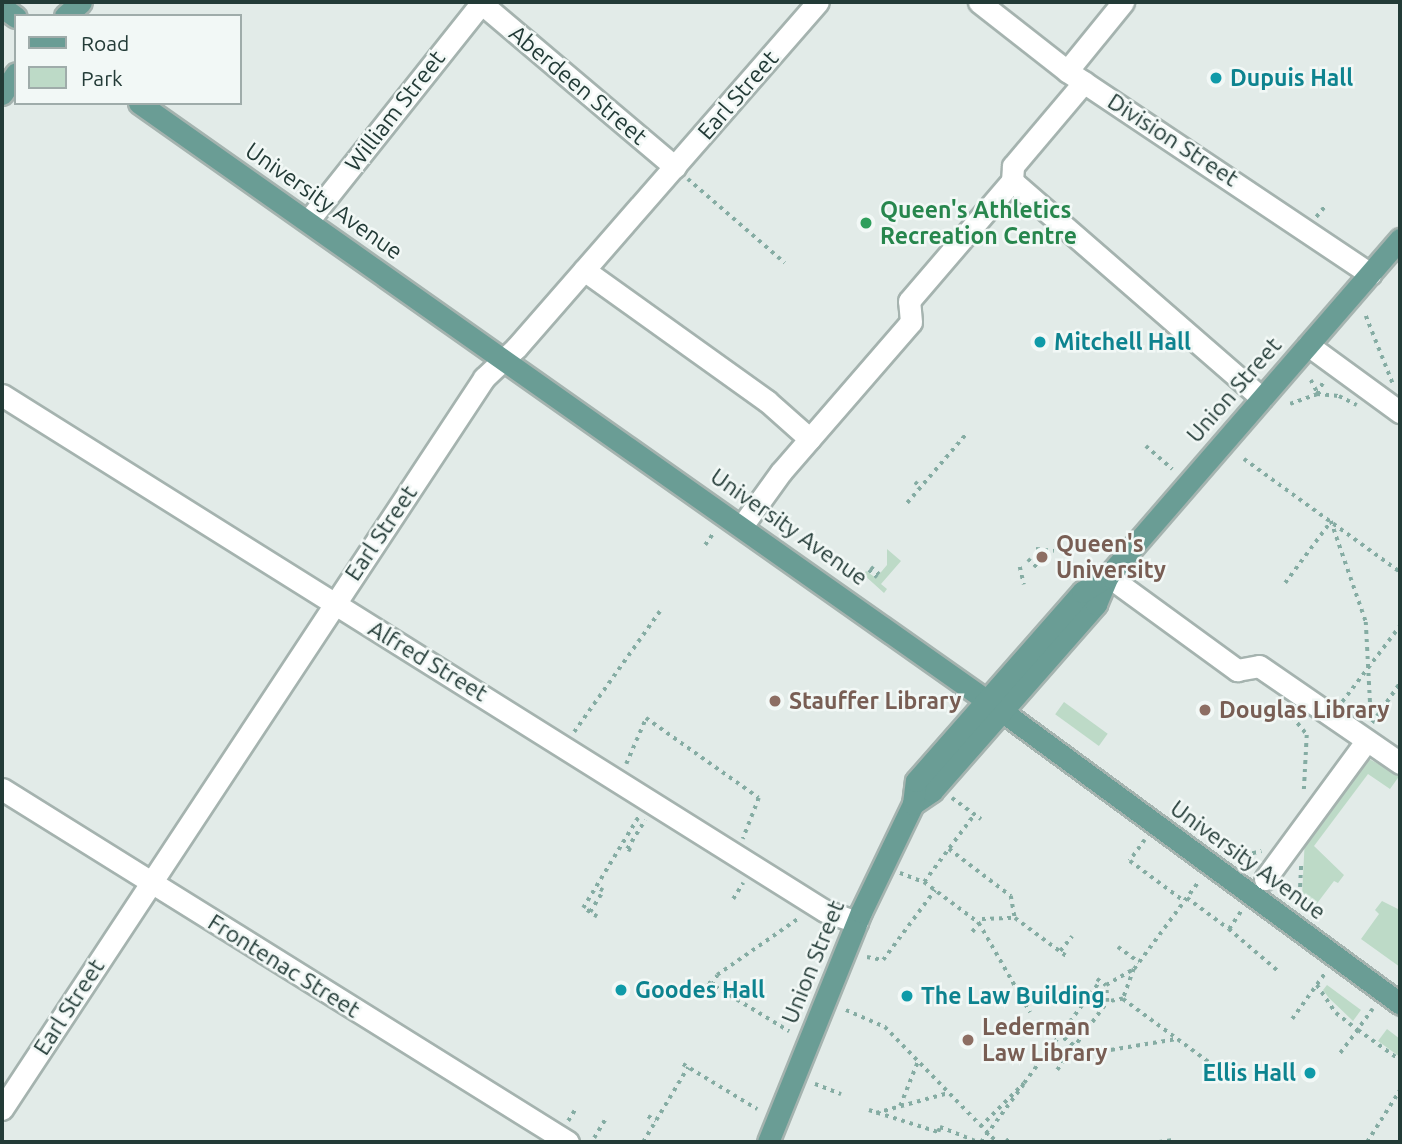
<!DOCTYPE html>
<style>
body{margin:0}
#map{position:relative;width:1402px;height:1144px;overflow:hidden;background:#e2ebe8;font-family:Ubuntu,sans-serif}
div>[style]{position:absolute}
.green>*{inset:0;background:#bddac7;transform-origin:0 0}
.path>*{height:3.5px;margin-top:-1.75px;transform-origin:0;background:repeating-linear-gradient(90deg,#85aca3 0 3.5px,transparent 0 8.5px)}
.roads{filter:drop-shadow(2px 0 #a5b3af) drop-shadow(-2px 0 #a5b3af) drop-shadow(0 2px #a5b3af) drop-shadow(0 -2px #a5b3af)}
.minor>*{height:21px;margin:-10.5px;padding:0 10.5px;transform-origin:10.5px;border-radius:10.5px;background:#fff}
.major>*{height:21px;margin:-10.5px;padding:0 10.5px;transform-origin:10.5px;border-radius:10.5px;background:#6a9d95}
.dots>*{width:19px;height:19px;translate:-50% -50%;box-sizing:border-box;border:4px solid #f2f8f6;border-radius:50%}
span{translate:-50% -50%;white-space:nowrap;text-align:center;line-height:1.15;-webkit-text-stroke:5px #f2f8f6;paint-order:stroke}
.culture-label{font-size:23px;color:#0d838f;font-weight:700}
.left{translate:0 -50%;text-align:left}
.right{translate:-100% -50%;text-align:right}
.street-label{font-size:23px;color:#233b37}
.leisure-label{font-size:23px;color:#27864d;font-weight:700}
.education-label{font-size:23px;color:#785e54;font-weight:700}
.frame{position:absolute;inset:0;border:4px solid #233b37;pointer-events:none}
.legend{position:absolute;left:14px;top:14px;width:228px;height:91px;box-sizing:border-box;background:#f2f8f6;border:2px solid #9facaa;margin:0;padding:9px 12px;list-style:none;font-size:21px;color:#233b37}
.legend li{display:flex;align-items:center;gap:14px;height:35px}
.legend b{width:35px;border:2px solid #9facaa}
</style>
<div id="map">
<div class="green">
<div style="clip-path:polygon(887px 549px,901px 561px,881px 584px,887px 589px,884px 593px,863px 574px,866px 571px,876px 578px,887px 565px)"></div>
<div style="left:1064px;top:702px;width:54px;height:15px;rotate:36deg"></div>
<div style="clip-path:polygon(1369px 759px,1400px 775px,1390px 789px,1368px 774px,1314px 846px,1344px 875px,1338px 883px,1334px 881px,1315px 906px,1302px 896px,1305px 837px,1358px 764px)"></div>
<div style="clip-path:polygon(1382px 901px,1400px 910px,1400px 967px,1361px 939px,1379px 914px,1375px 910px)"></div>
<div style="clip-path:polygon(1327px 985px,1361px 1010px,1353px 1021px,1329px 998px,1323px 990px)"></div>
<div style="clip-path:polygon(1387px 1029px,1400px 1039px,1400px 1057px,1378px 1041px)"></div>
</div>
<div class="path">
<div style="left:688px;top:179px;width:128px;rotate:40.9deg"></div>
<div style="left:1316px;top:217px;width:16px;rotate:-50deg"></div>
<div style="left:1366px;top:316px;width:73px;rotate:68.3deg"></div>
<div style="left:1311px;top:380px;width:13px;rotate:63deg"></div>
<div style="left:1317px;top:394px;width:16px;rotate:-63deg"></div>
<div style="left:1290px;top:404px;width:29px;rotate:-20deg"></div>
<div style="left:1317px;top:394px;width:22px;rotate:5deg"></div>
<div style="left:1339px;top:396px;width:20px;rotate:27deg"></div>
<div style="left:1146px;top:446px;width:35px;rotate:41deg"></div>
<div style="left:1244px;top:459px;width:193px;rotate:35.9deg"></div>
<div style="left:915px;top:482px;width:8px;rotate:40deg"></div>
<div style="left:907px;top:503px;width:92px;rotate:-49.4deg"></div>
<div style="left:1331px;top:521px;width:107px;rotate:70.9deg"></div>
<div style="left:1366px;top:622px;width:97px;rotate:87deg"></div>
<div style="left:705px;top:545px;width:16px;rotate:-55deg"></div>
<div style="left:1036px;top:549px;width:18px;rotate:6deg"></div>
<div style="left:1028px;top:559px;width:15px;rotate:42deg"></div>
<div style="left:871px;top:567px;width:11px;rotate:41deg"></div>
<div style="left:1020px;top:567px;width:18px;rotate:77deg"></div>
<div style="left:869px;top:570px;width:11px;rotate:41deg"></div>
<div style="left:1285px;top:583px;width:77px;rotate:-53.4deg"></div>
<div style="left:1342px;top:702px;width:96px;rotate:-52.7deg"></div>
<div style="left:1287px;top:710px;width:32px;rotate:51deg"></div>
<div style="left:1307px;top:735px;width:58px;rotate:93deg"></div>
<div style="left:1372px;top:723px;width:49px;rotate:-55deg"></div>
<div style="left:574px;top:732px;width:148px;rotate:-54.6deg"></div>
<div style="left:626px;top:764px;width:50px;rotate:-66.5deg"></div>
<div style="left:646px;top:718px;width:138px;rotate:35.3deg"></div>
<div style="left:759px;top:798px;width:44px;rotate:111.3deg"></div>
<div style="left:952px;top:798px;width:36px;rotate:36deg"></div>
<div style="left:1145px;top:840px;width:26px;rotate:126deg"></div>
<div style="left:1130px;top:861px;width:67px;rotate:36.5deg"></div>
<div style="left:949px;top:849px;width:78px;rotate:37.2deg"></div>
<div style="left:1011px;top:896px;width:22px;rotate:80deg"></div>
<div style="left:631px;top:851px;width:4px;rotate:-153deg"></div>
<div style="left:627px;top:849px;width:34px;rotate:-58deg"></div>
<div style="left:1236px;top:857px;width:26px;rotate:-13deg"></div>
<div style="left:900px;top:873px;width:26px;rotate:21deg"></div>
<div style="left:924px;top:882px;width:69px;rotate:36.7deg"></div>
<div style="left:979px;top:923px;width:103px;rotate:60.2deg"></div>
<div style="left:924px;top:882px;width:84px;rotate:-53.3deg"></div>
<div style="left:1187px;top:898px;width:52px;rotate:36.4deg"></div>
<div style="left:1229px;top:929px;width:22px;rotate:-56deg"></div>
<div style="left:733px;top:899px;width:19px;rotate:-58deg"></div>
<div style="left:1299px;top:904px;width:41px;rotate:-87.2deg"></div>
<div style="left:590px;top:912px;width:25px;rotate:-58deg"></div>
<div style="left:603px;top:891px;width:8px;rotate:-150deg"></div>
<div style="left:597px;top:917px;width:17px;rotate:-147deg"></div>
<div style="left:583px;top:908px;width:108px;rotate:-58.7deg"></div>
<div style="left:1229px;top:929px;width:65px;rotate:40.6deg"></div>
<div style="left:972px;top:932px;width:16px;rotate:-52deg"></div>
<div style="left:982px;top:919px;width:33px;rotate:-2deg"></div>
<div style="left:1015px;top:918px;width:67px;rotate:36.5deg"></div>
<div style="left:1118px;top:947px;width:26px;rotate:36deg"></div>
<div style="left:1060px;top:951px;width:19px;rotate:-51deg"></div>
<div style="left:867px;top:957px;width:16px;rotate:11deg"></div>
<div style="left:883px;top:960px;width:87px;rotate:-53.4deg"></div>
<div style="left:1134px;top:969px;width:109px;rotate:-53.5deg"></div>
<div style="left:1134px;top:969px;width:32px;rotate:110deg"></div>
<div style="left:1123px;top:999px;width:16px;rotate:169deg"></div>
<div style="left:1107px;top:1002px;width:17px;rotate:-93deg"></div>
<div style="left:1106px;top:985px;width:32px;rotate:-30deg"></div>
<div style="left:1097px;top:979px;width:11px;rotate:34deg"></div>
<div style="left:708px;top:982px;width:95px;rotate:31.2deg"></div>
<div style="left:712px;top:985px;width:11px;rotate:-63deg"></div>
<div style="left:717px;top:975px;width:100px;rotate:-34.8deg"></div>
<div style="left:1317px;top:985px;width:34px;rotate:56deg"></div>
<div style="left:1336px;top:1013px;width:28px;rotate:38deg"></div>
<div style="left:1358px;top:1030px;width:31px;rotate:127deg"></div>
<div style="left:1123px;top:999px;width:108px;rotate:36.3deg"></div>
<div style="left:1373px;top:1009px;width:26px;rotate:126deg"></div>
<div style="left:1358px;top:1030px;width:52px;rotate:35.5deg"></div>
<div style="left:846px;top:1010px;width:43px;rotate:23.6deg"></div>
<div style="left:885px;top:1027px;width:161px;rotate:45.8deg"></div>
<div style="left:1292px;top:1019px;width:57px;rotate:-54.3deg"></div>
<div style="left:1057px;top:1033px;width:36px;rotate:36deg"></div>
<div style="left:1086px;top:1054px;width:92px;rotate:-9.4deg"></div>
<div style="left:683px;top:1064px;width:87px;rotate:31.3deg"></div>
<div style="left:1057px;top:1070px;width:84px;rotate:-53.7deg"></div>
<div style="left:815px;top:1084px;width:28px;rotate:21deg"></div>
<div style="left:900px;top:1106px;width:48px;rotate:-68.2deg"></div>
<div style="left:869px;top:1110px;width:72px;rotate:17.7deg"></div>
<div style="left:938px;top:1132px;width:5px;rotate:-68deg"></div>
<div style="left:940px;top:1127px;width:41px;rotate:21.5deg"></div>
<div style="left:876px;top:1113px;width:75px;rotate:-15.5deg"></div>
<div style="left:648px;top:1116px;width:9px;rotate:32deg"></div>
<div style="left:568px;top:1121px;width:15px;rotate:-58deg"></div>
<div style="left:980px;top:1127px;width:62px;rotate:-45deg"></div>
<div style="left:1024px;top:1083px;width:127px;rotate:-53.3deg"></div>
<div style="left:594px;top:1138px;width:21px;rotate:-59deg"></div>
<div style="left:643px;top:1142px;width:87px;rotate:-59deg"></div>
<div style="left:981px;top:1142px;width:71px;rotate:-53.6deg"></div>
<div style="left:1006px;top:1142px;width:6px;rotate:-51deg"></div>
<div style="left:1159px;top:1142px;width:14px;rotate:-8deg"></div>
<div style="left:1367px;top:1142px;width:62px;rotate:-57.6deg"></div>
</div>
<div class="roads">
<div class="minor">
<div style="left:979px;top:2px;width:112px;rotate:38.1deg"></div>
<div style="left:1067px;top:71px;width:365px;rotate:33.8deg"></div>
<div style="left:481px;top:3px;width:254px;rotate:40.2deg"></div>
<div style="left:1067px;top:71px;width:89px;rotate:-50.9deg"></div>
<div style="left:1012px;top:181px;width:331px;rotate:41deg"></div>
<div style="left:308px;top:221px;width:280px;rotate:-51.5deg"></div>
<div style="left:584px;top:270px;width:225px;rotate:35.6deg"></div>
<div style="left:767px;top:401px;width:57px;rotate:41.5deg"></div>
<div style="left:1308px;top:345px;width:114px;rotate:36.1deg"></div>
<div style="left:2px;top:395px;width:971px;rotate:32.09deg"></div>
<div style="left:825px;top:911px;width:34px;rotate:19deg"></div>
<div style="left:742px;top:526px;width:67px;rotate:-54.2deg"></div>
<div style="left:781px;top:472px;width:198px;rotate:-49.1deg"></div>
<div style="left:911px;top:322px;width:21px;rotate:-95deg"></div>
<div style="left:909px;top:301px;width:158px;rotate:-49.4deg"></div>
<div style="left:1012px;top:181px;width:15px;rotate:-86deg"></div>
<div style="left:1013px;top:166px;width:110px;rotate:-49.8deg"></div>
<div style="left:1108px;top:576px;width:160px;rotate:36.1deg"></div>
<div style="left:1237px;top:670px;width:22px;rotate:-10deg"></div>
<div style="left:1259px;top:666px;width:171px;rotate:34.5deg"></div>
<div style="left:2px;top:789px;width:667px;rotate:31.95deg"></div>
<div style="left:1265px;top:879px;width:169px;rotate:-53.7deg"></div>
<div style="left:2px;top:1109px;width:876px;rotate:-56.6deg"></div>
<div style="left:484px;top:378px;width:44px;rotate:-43.2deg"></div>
<div style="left:516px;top:348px;width:459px;rotate:-48.9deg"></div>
</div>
<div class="major">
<div style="left:2px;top:7px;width:17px;rotate:36deg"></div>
<div style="left:65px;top:16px;width:21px;rotate:-41deg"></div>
<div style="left:2px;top:94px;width:25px;rotate:-56deg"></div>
<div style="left:139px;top:103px;width:1036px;rotate:35.18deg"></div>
<div style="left:1003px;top:712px;width:493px;rotate:36.3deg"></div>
<div style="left:913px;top:804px;width:23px;rotate:-34deg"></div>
<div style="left:932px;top:791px;width:249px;rotate:-48.7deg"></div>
<div style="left:1096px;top:604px;width:30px;rotate:-67deg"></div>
<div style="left:768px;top:1142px;width:248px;rotate:-68deg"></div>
<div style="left:861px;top:912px;width:120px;rotate:-64.3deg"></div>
<div style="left:913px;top:804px;width:23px;rotate:-83deg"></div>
<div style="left:916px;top:781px;width:252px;rotate:-48.7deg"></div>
<div style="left:1082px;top:592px;width:31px;rotate:-32deg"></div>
<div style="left:1108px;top:576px;width:446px;rotate:-49.1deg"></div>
</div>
</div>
<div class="dots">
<div style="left:1216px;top:78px;background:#0f9aa8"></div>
<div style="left:866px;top:223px;background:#2e9e5b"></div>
<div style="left:1040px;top:342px;background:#0f9aa8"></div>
<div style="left:1042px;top:557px;background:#8d6e63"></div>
<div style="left:775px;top:701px;background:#8d6e63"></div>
<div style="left:1205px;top:710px;background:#8d6e63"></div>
<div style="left:621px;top:990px;background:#0f9aa8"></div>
<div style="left:907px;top:996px;background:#0f9aa8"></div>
<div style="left:968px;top:1040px;background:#8d6e63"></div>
<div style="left:1310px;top:1073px;background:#0f9aa8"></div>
</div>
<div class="culture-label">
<span class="left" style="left:1230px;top:78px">Dupuis Hall</span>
<span class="left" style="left:1054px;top:342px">Mitchell Hall</span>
<span class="left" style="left:635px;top:990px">Goodes Hall</span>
<span class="left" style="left:921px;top:996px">The Law Building</span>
<span class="right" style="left:1296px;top:1073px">Ellis Hall</span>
</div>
<div class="street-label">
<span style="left:578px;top:85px;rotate:40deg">Aberdeen Street</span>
<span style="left:738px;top:95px;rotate:-49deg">Earl Street</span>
<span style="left:395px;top:111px;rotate:-52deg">William Street</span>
<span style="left:1173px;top:140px;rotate:33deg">Division Street</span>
<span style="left:324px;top:201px;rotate:35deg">University Avenue</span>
<span style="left:1234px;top:390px;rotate:-49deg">Union Street</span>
<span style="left:789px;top:527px;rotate:35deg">University Avenue</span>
<span style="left:381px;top:533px;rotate:-56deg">Earl Street</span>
<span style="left:428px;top:661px;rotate:31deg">Alfred Street</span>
<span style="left:1248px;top:860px;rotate:36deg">University Avenue</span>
<span style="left:813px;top:962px;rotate:-68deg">Union Street</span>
<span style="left:284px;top:966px;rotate:32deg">Frontenac Street</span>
<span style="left:69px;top:1007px;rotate:-57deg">Earl Street</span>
</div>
<div class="leisure-label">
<span class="left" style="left:880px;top:223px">Queen's Athletics<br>Recreation Centre</span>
</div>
<div class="education-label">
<span class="left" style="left:1056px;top:557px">Queen's<br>University</span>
<span class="left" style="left:789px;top:701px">Stauffer Library</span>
<span class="left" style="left:1219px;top:710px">Douglas Library</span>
<span class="left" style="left:982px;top:1040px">Lederman<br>Law Library</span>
</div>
<div class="frame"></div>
<ul class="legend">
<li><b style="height:9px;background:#6a9d95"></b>Road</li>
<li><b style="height:19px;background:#bddac7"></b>Park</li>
</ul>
</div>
